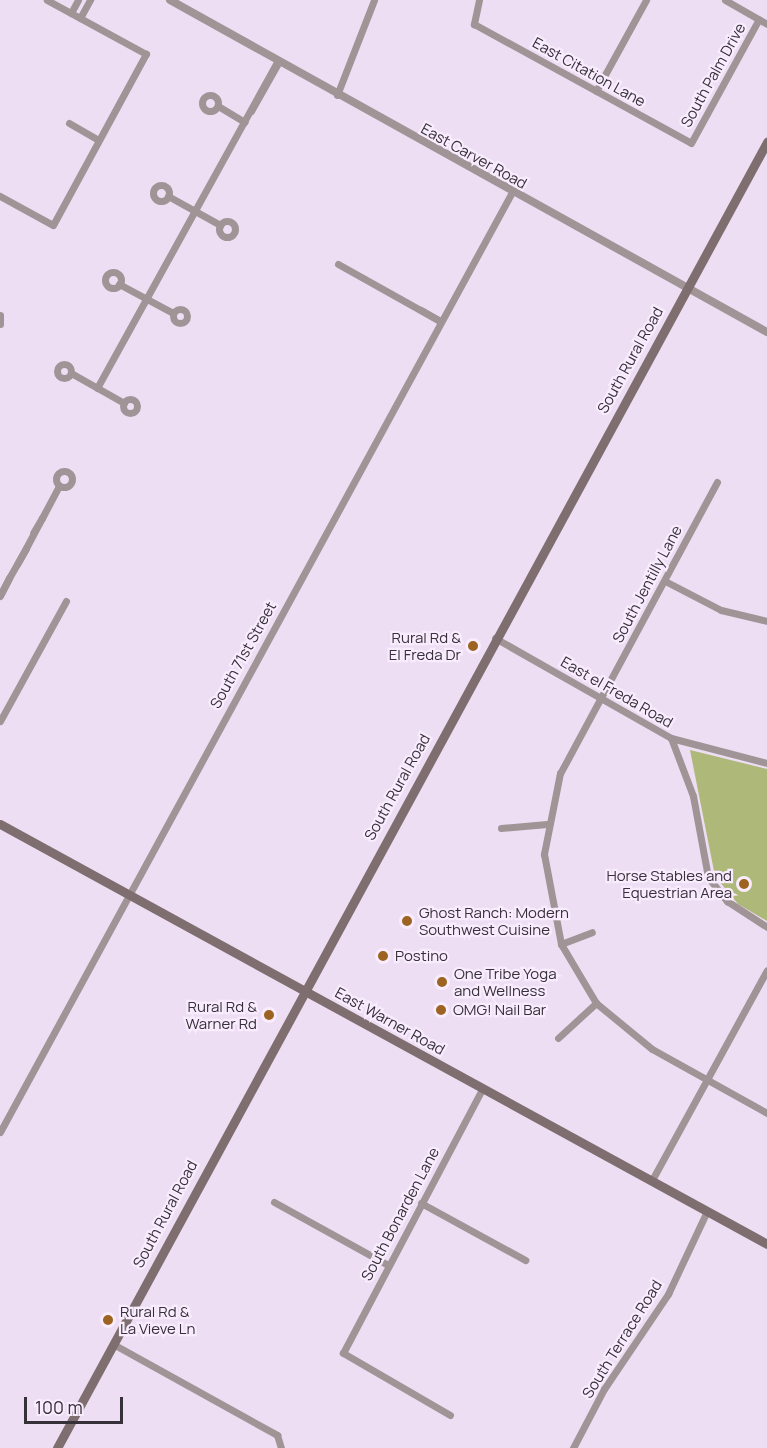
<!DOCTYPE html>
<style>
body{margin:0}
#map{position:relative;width:767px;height:1448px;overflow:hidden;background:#eddef3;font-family:Manrope,sans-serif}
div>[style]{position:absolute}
.green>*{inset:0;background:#aeb879}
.minor>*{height:7px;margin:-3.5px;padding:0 3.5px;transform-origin:3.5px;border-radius:3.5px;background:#a09496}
.minor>.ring{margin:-3.5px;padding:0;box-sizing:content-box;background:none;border:7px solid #a09496;border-radius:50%}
.tertiary>*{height:8px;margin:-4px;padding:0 4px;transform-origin:4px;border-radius:4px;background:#a09496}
.secondary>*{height:9px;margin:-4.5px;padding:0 4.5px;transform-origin:4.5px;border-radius:4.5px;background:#7f6e70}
.dots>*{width:16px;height:16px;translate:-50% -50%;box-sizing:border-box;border:3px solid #f9ecfe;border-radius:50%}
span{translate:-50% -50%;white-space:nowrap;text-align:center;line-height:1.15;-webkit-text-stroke:4.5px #f9ecfe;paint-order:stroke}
.street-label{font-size:15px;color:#363038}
.poi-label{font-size:15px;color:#363038}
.right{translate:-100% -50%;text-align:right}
.left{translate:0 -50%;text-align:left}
.scale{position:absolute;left:24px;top:1397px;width:99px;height:27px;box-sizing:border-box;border:3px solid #363038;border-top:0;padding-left:8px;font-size:18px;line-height:21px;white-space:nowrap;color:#363038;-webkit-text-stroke:4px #f9ecfe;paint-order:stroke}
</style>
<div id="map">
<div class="green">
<div style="clip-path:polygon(690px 750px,767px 769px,767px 921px,738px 904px,715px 876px)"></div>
</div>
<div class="minor">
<div style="left:479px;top:0;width:25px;rotate:102deg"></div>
<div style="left:474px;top:24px;width:247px;rotate:28.7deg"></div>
<div style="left:691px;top:143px;width:141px;rotate:-61.3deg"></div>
<div style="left:725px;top:0;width:48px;rotate:29.7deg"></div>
<div style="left:71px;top:13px;width:15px;rotate:-62deg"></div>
<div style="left:80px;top:18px;width:21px;rotate:-61deg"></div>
<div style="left:596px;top:91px;width:104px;rotate:-61.2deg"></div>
<div class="ring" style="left:202px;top:95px;width:9px;height:9px"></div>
<div style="left:337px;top:95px;width:102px;rotate:-68.7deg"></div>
<div style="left:218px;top:106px;width:31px;rotate:31deg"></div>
<div style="left:251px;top:111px;width:53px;rotate:-60.5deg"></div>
<div style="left:69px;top:123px;width:34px;rotate:30deg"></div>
<div class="ring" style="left:153px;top:185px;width:9px;height:9px"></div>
<div style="left:0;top:196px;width:60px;rotate:28.7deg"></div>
<div style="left:53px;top:225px;width:195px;rotate:-61.5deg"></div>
<div style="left:146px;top:54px;width:113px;rotate:-151.4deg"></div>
<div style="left:168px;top:196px;width:60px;rotate:29.1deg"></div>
<div class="ring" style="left:219px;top:221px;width:9px;height:9px"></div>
<div style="left:338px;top:264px;width:117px;rotate:29.2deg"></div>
<div class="ring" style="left:105px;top:272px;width:9px;height:9px"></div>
<div style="left:119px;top:284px;width:61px;rotate:28.2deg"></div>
<div class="ring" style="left:173px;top:309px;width:7px;height:7px"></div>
<div style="left:421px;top:310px;width:22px;rotate:30deg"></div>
<div style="left:0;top:315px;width:9px;rotate:90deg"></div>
<div class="ring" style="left:57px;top:364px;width:7px;height:7px"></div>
<div style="left:71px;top:373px;width:61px;rotate:29.5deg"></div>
<div style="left:97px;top:388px;width:372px;rotate:-61.1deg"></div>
<div class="ring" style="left:123px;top:399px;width:7px;height:7px"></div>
<div class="ring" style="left:56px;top:471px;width:9px;height:9px"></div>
<div style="left:717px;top:482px;width:331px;rotate:118.3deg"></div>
<div style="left:560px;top:773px;width:83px;rotate:101.2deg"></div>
<div style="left:544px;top:854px;width:92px;rotate:79.3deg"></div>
<div style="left:561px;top:944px;width:69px;rotate:59.3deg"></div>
<div style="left:596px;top:1003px;width:72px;rotate:39.4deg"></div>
<div style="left:652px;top:1049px;width:132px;rotate:29.1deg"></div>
<div style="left:42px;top:518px;width:36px;rotate:-62deg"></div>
<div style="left:26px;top:548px;width:34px;rotate:-62deg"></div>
<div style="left:42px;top:518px;width:17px;rotate:121deg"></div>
<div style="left:9px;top:578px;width:34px;rotate:-60deg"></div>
<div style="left:26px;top:548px;width:18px;rotate:119deg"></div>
<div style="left:665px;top:581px;width:63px;rotate:27.4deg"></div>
<div style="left:721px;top:610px;width:47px;rotate:13.4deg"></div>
<div style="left:0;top:596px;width:20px;rotate:-63deg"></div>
<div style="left:9px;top:578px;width:17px;rotate:118deg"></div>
<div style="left:495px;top:638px;width:202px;rotate:29.6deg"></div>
<div style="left:671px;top:738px;width:99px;rotate:14.6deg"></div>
<div style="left:0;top:721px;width:137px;rotate:-61.2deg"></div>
<div style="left:671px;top:738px;width:62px;rotate:69.2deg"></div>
<div style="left:693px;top:796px;width:82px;rotate:79.5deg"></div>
<div style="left:708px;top:877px;width:31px;rotate:52deg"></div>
<div style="left:727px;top:901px;width:48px;rotate:33deg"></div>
<div style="left:501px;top:828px;width:46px;rotate:-5deg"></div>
<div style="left:561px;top:944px;width:33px;rotate:-21deg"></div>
<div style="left:558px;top:1038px;width:52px;rotate:-42.6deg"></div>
<div style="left:0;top:1132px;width:1070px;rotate:-61.42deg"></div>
<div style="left:652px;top:1180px;width:239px;rotate:-61.3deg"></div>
<div style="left:274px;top:1202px;width:130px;rotate:28.9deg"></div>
<div style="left:421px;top:1203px;width:119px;rotate:28.7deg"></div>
<div style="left:113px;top:1344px;width:188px;rotate:29deg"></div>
<div style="left:277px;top:1435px;width:14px;rotate:73deg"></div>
<div style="left:450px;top:1415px;width:124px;rotate:-149.9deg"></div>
<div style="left:343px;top:1353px;width:300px;rotate:-62.2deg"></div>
<div style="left:573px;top:1448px;width:67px;rotate:-62.3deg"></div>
<div style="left:604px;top:1389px;width:115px;rotate:-56deg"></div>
<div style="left:668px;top:1294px;width:92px;rotate:-64.8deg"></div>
</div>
<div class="tertiary">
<div style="left:170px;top:0;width:683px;rotate:29.08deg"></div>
</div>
<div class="secondary">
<div style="left:0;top:824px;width:874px;rotate:28.7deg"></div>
<div style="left:57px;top:1448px;width:1487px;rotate:-61.47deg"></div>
</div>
<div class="dots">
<div style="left:473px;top:646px;background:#9c6321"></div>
<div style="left:744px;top:884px;background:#9c6321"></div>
<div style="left:407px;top:921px;background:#9c6321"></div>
<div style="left:383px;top:956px;background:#9c6321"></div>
<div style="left:442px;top:982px;background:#9c6321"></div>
<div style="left:441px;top:1010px;background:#9c6321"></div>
<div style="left:269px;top:1015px;background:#9c6321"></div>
<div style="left:108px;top:1320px;background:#9c6321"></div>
</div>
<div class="street-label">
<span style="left:589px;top:72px;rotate:29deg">East Citation Lane</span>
<span style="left:713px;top:75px;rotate:-61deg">South Palm Drive</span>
<span style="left:474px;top:156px;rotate:29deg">East Carver Road</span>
<span style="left:630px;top:360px;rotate:-61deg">South Rural Road</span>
<span style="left:647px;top:584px;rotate:-62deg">South Jentilly Lane</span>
<span style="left:243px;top:655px;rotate:-61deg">South 71st Street</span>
<span style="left:617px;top:692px;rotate:30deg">East el Freda Road</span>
<span style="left:397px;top:787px;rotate:-61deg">South Rural Road</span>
<span style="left:390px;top:1021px;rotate:29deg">East Warner Road</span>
<span style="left:165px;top:1214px;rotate:-62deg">South Rural Road</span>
<span style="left:400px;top:1214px;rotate:-62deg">South Bonarden Lane</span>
<span style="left:622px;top:1339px;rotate:-58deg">South Terrace Road</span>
</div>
<div class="poi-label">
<span class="right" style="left:461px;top:646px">Rural Rd &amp;<br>El Freda Dr</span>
<span class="right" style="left:732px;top:884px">Horse Stables and<br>Equestrian Area</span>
<span class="left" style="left:419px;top:921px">Ghost Ranch: Modern<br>Southwest Cuisine</span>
<span class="left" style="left:395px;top:956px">Postino</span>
<span class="left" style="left:454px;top:982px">One Tribe Yoga<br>and Wellness</span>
<span class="right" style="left:257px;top:1015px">Rural Rd &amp;<br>Warner Rd</span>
<span class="left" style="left:453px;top:1010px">OMG! Nail Bar</span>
<span class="left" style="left:120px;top:1320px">Rural Rd &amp;<br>La Vieve Ln</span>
</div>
<div class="scale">100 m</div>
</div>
